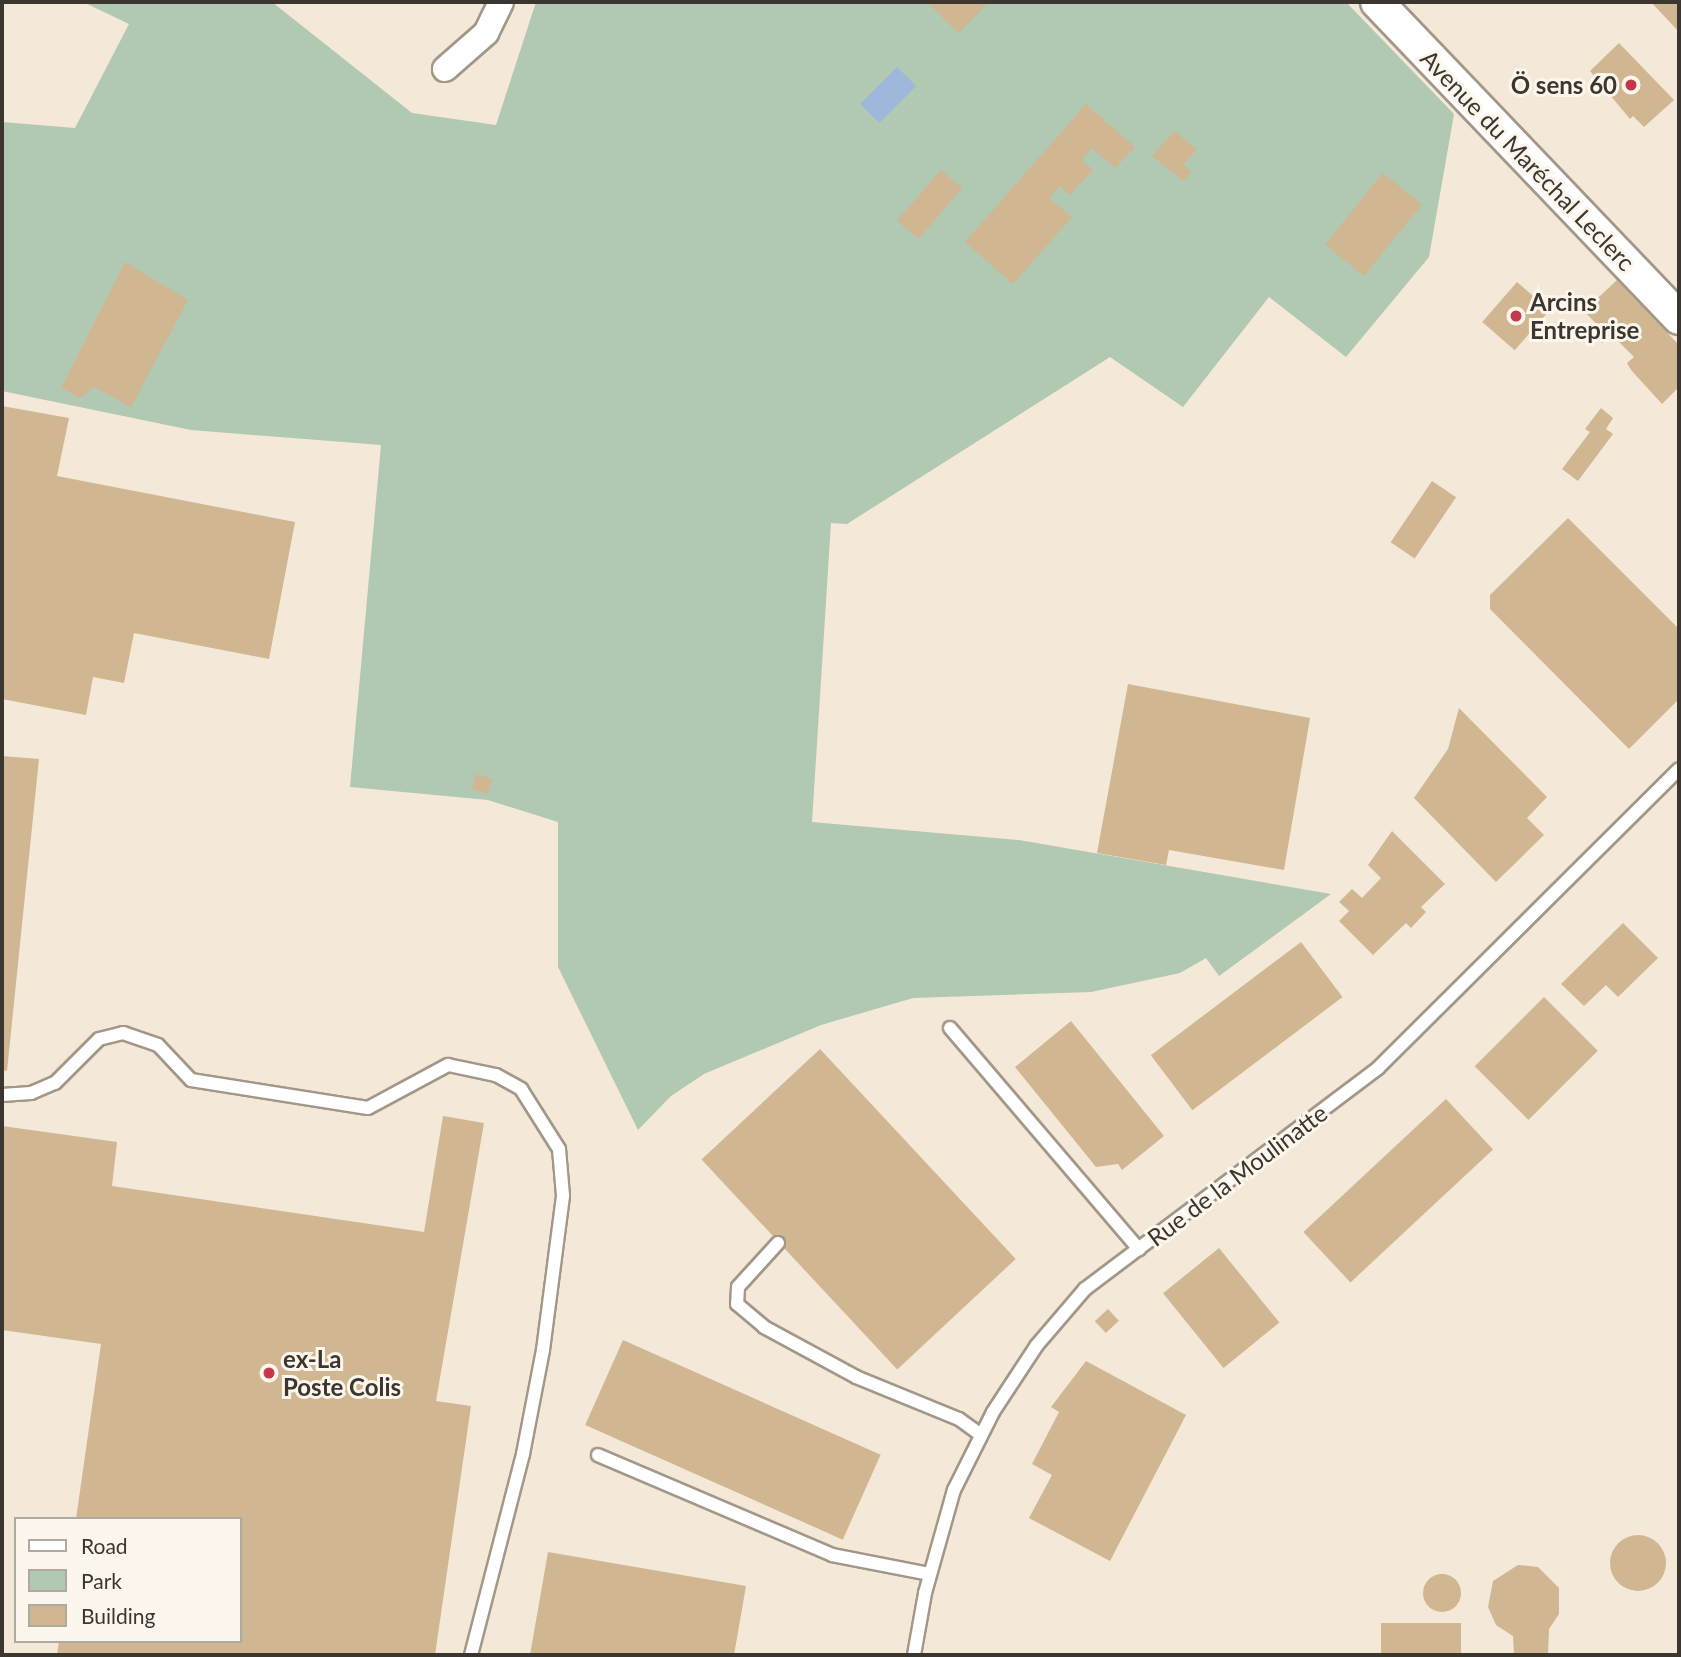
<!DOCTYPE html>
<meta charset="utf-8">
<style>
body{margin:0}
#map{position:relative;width:1681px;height:1657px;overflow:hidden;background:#f4e8d8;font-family:Lato,sans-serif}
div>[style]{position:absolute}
.green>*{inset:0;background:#b1c8b3}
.water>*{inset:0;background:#9db8db;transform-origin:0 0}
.building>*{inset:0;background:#d1b692;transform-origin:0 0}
.round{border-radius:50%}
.roads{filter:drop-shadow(2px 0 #a29788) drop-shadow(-2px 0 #a29788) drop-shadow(0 2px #a29788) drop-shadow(0 -2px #a29788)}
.service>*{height:12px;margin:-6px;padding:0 6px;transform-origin:6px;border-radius:6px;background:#fff}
.minor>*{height:24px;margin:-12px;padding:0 12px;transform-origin:12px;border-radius:12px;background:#fff}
.tertiary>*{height:32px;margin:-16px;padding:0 16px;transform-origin:16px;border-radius:16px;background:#fff}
.dots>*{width:19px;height:19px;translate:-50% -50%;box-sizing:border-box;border:4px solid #fdf6ec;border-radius:50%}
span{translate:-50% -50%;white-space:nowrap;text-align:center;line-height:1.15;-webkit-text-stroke:6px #fdf6ec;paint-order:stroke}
.poi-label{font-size:24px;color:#3b3730;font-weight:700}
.right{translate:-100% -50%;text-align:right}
.left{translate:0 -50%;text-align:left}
.street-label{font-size:24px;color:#3b3730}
.frame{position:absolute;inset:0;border:4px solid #3b3730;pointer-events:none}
.legend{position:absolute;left:14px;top:1517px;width:228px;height:126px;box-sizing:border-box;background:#fdf6ec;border:2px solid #afaaa1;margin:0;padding:9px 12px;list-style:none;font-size:21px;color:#3b3730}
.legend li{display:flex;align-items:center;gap:14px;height:35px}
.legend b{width:35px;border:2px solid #afaaa1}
</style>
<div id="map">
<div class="green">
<div style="clip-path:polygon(83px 2px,272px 2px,412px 113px,496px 125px,536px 2px,1346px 2px,1454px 114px,1429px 257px,1346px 357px,1269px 297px,1183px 407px,1110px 357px,847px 524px,831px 523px,812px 822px,1019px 840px,1331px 894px,1219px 976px,1206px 958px,1180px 973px,1091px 992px,913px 998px,821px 1025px,704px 1074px,671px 1096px,638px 1130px,558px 967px,558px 822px,488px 800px,350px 787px,381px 445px,191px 430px,2px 391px,2px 122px,75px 128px,129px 24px)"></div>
</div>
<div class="water">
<div style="left:897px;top:67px;width:27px;height:52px;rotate:45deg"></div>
</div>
<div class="building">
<div style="clip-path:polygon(927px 2px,989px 2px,958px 33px)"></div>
<div style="clip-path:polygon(1651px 2px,1679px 2px,1679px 32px)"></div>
<div style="clip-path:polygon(1619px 43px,1674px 100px,1644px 127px,1633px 116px,1630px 119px,1590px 71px)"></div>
<div style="clip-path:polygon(1086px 104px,1135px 147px,1115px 168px,1092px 148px,1082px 160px,1093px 170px,1070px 195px,1060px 186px,1049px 198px,1072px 217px,1013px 284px,965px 242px)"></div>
<div style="clip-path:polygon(1174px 131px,1197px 149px,1183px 165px,1191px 172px,1183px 181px,1152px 156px)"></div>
<div style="left:941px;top:170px;width:28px;height:67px;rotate:41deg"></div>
<div style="left:1383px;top:173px;width:50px;height:92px;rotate:39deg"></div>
<div style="clip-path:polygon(125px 262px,188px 300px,131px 407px,94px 387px,80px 398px,61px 388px)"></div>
<div style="clip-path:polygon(1617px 280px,1679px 345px,1679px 387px,1662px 404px,1631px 370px,1627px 363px,1634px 357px,1612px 335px,1602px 343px,1597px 338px,1604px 332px,1584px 311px)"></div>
<div style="left:1517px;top:282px;width:43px;height:53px;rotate:41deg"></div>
<div style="clip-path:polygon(2px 406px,69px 418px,57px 476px,295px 522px,269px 659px,134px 633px,124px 683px,93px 677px,86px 715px,2px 699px)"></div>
<div style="clip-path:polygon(1601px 408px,1613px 418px,1606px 429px,1613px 434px,1578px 481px,1562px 469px,1590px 432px,1585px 429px)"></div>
<div style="left:1432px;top:481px;width:29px;height:74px;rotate:34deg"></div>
<div style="clip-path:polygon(1568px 518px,1679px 629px,1679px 699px,1629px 749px,1490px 609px,1490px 595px)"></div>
<div style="clip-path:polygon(1128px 684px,1310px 718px,1284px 870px,1169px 850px,1166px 865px,1097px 853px)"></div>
<div style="clip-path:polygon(1459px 708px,1547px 797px,1527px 818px,1544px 835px,1496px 882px,1414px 798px,1448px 749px)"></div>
<div style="clip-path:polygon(2px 756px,39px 759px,7px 1071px,2px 1070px)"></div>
<div style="left:476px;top:774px;width:17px;height:16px;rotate:17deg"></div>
<div style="clip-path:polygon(1392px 831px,1445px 884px,1421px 907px,1426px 912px,1411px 928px,1406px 923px,1373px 955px,1339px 921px,1349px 911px,1339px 902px,1352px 889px,1362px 898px,1381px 878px,1368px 865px)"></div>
<div style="clip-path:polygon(1623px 923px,1658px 958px,1618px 997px,1606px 985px,1584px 1006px,1561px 984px)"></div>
<div style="left:1301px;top:942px;width:69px;height:188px;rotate:53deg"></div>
<div style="left:1544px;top:997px;width:76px;height:98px;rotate:45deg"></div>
<div style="clip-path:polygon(1071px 1021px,1164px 1136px,1122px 1170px,1118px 1164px,1096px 1167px,1015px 1067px)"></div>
<div style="left:820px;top:1049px;width:287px;height:162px;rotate:47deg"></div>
<div style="left:1446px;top:1099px;width:69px;height:195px;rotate:47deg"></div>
<div style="clip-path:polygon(443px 1116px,484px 1123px,436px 1401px,471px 1406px,435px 1655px,57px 1655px,59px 1641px,240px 1641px,240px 1519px,76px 1519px,101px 1344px,2px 1330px,2px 1126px,117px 1142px,112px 1186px,424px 1232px)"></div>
<div style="left:1219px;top:1248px;width:96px;height:72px;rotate:51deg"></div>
<div style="left:1108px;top:1309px;width:16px;height:18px;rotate:47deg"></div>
<div style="left:623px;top:1340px;width:282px;height:93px;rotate:24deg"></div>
<div style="clip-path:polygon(1086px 1361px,1186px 1415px,1110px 1561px,1029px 1518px,1052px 1475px,1032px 1464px,1059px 1412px,1051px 1407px)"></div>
<div class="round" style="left:1610px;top:1535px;width:56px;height:56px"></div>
<div style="clip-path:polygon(548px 1552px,746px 1586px,734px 1655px,530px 1655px)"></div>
<div style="clip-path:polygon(1518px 1565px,1538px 1567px,1559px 1588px,1559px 1614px,1549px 1629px,1548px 1655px,1514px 1655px,1513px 1636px,1496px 1625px,1488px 1607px,1493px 1581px)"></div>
<div class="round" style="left:1423px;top:1574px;width:38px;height:38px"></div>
<div style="left:1461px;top:1623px;width:30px;height:80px;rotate:90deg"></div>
</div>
<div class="roads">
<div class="service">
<div style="left:950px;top:1028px;width:291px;rotate:49.5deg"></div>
<div style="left:2px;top:1095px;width:29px;rotate:-4deg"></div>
<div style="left:31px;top:1093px;width:26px;rotate:-23deg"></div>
<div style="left:55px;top:1083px;width:62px;rotate:-45deg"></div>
<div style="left:99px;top:1039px;width:25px;rotate:-14deg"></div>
<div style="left:123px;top:1033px;width:37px;rotate:19deg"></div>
<div style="left:158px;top:1045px;width:48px;rotate:46.7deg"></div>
<div style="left:191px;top:1080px;width:179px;rotate:9deg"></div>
<div style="left:368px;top:1108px;width:91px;rotate:-28.3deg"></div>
<div style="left:448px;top:1065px;width:49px;rotate:11.8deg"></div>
<div style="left:496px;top:1075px;width:29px;rotate:29deg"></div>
<div style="left:521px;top:1089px;width:71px;rotate:57.7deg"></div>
<div style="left:559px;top:1149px;width:47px;rotate:85.1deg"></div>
<div style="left:563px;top:1196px;width:155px;rotate:97.4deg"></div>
<div style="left:543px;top:1350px;width:106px;rotate:100.9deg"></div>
<div style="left:523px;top:1454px;width:208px;rotate:104.5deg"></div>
<div style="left:778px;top:1243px;width:59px;rotate:132.3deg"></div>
<div style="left:738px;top:1287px;width:17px;rotate:93deg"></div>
<div style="left:737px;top:1304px;width:35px;rotate:40deg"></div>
<div style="left:764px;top:1327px;width:105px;rotate:28.5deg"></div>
<div style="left:856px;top:1377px;width:111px;rotate:22.2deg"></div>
<div style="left:959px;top:1419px;width:27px;rotate:36deg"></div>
<div style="left:598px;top:1455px;width:254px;rotate:23.1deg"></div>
<div style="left:832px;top:1555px;width:100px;rotate:11deg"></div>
<div style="left:914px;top:1655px;width:63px;rotate:-79.9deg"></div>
<div style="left:925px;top:1593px;width:107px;rotate:-74.3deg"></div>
<div style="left:954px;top:1490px;width:87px;rotate:-63.4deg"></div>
<div style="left:993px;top:1412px;width:80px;rotate:-56.7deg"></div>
<div style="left:1037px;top:1345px;width:74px;rotate:-49.4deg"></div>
<div style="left:1085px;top:1289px;width:367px;rotate:-37deg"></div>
<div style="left:1378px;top:1068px;width:424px;rotate:-44.8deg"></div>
</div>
<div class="minor">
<div style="left:445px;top:69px;width:55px;rotate:-41.3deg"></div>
<div style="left:486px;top:33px;width:34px;rotate:-64deg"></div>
</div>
<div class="tertiary">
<div style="left:1377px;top:2px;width:437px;rotate:46.3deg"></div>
</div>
</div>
<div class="dots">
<div style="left:1631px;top:85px;background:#c7374a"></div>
<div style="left:1516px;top:316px;background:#c7374a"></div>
<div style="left:269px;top:1373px;background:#c7374a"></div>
</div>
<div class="poi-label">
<span class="right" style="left:1617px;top:85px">Ö sens 60</span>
<span class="left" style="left:1530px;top:316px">Arcins<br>Entreprise</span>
<span class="left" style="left:283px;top:1373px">ex-La<br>Poste Colis</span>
</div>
<div class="street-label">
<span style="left:1528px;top:160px;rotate:46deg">Avenue du Maréchal Leclerc</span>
<span style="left:1237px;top:1175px;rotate:-37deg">Rue de la Moulinatte</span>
</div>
<div class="frame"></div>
<ul class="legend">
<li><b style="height:9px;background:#fff"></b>Road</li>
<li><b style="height:19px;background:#b1c8b3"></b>Park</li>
<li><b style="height:19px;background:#d1b692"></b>Building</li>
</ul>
</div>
